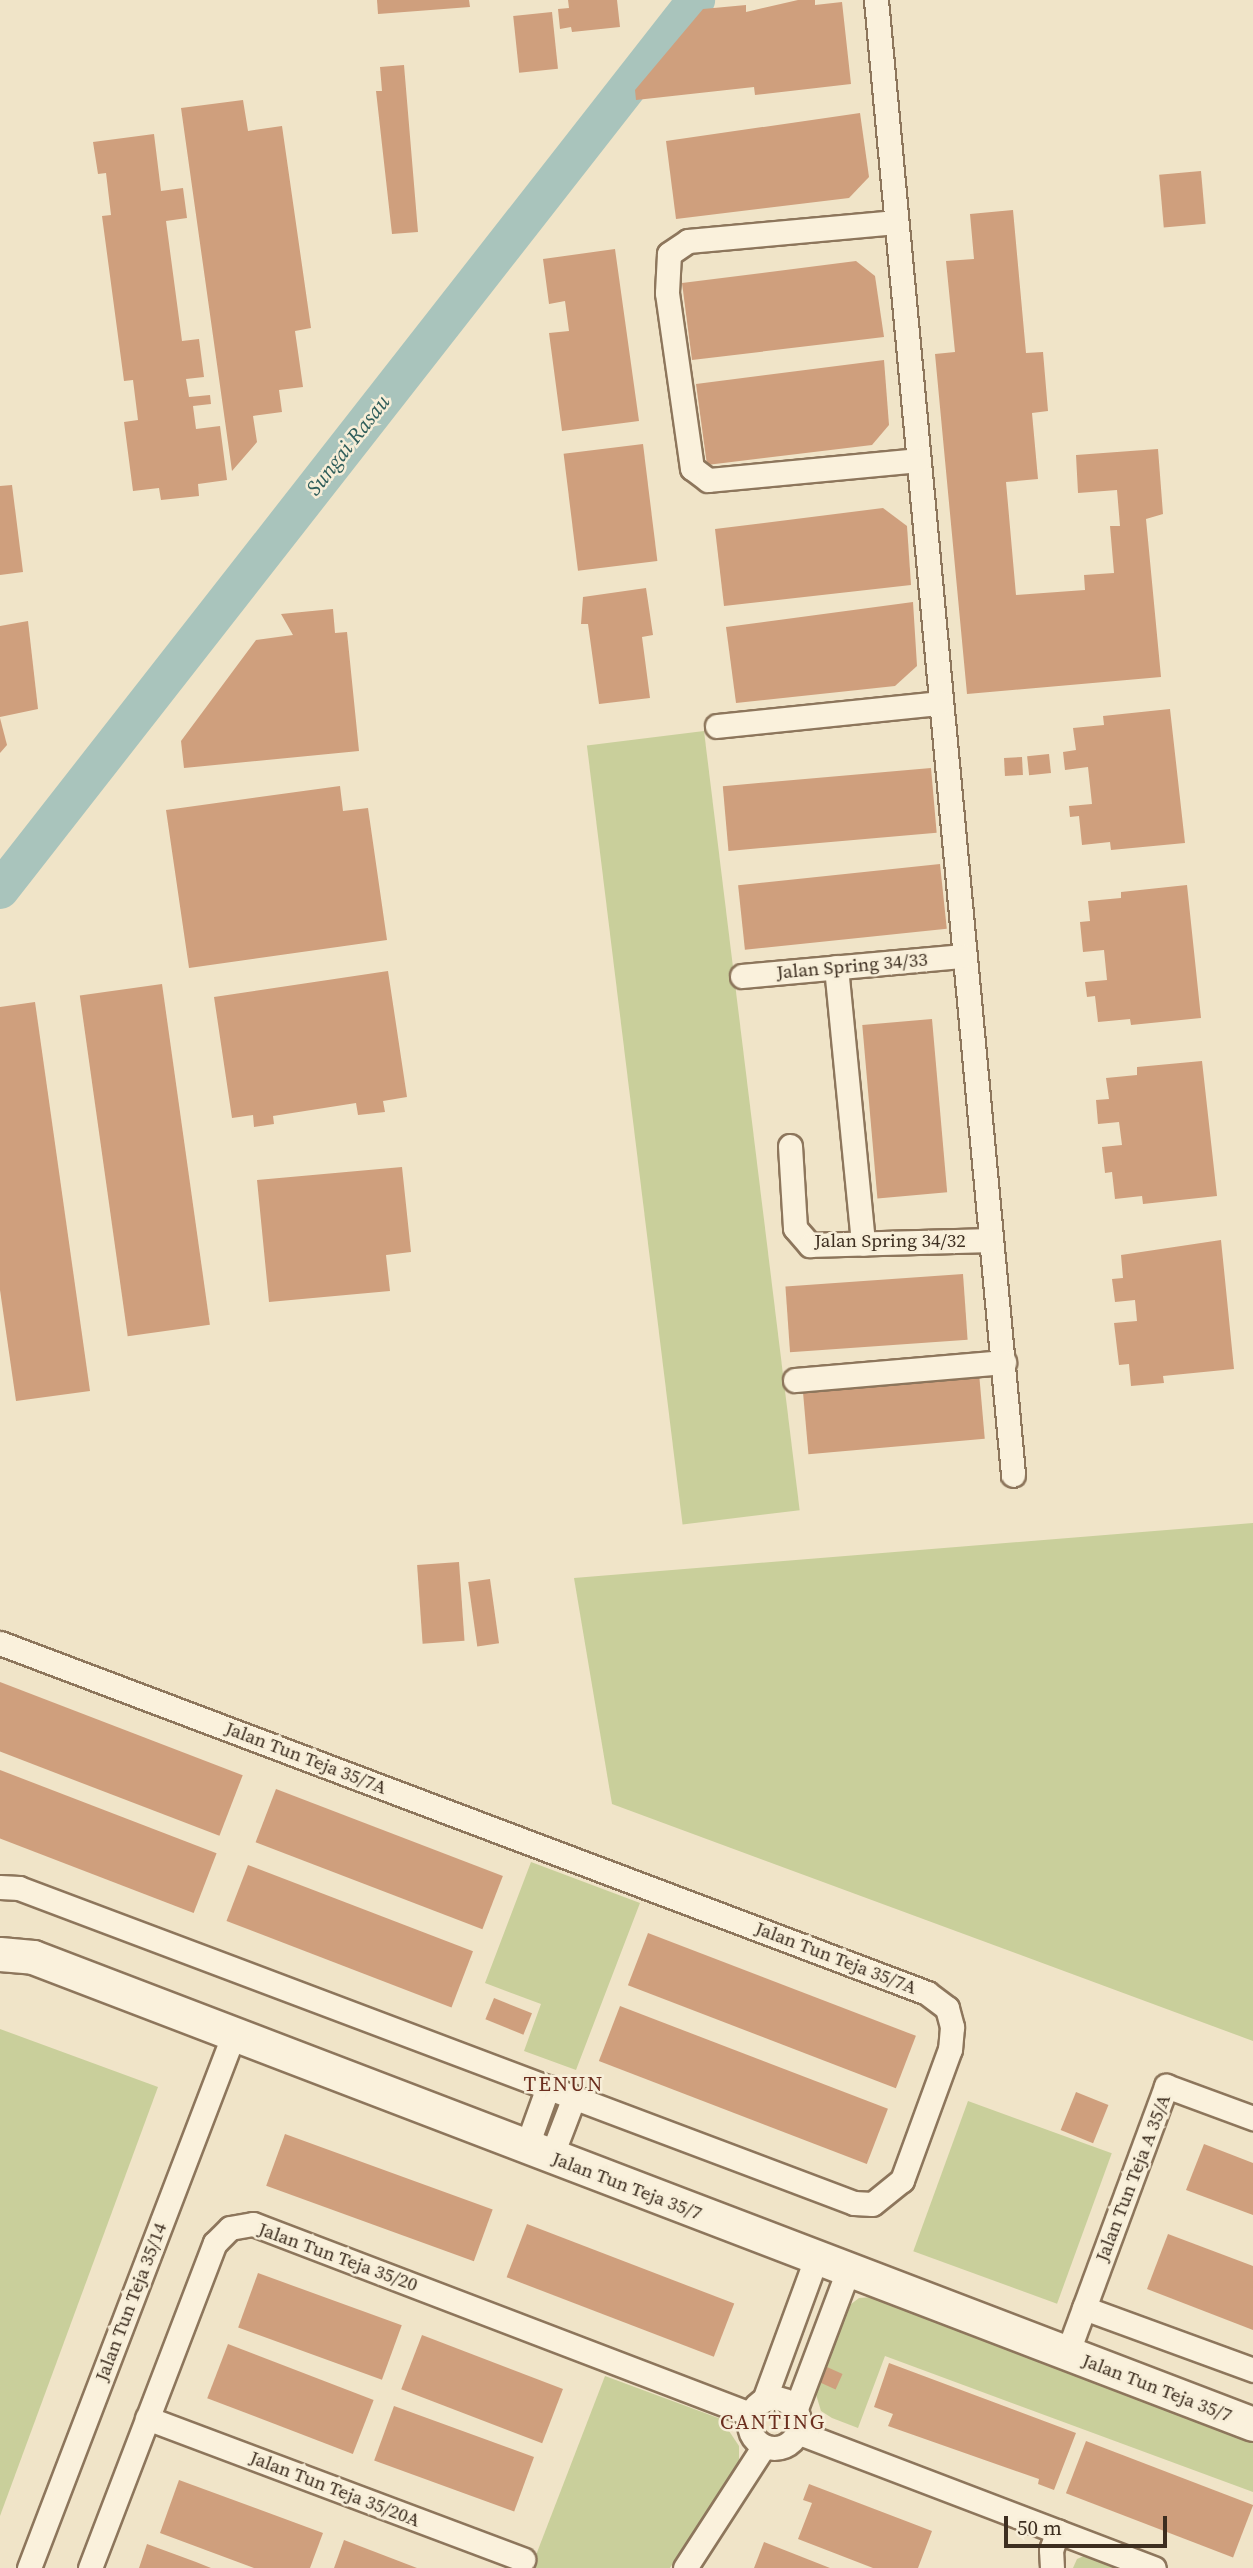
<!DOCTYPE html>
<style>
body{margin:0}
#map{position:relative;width:1253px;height:2568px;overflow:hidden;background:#f0e4c8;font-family:"Source Serif 4",serif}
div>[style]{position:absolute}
.green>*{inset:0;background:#c9cf9b;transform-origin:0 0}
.river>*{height:38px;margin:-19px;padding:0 19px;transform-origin:19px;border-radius:19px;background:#a9c4bc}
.building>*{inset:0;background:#cf9f7d;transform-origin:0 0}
.roads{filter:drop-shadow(2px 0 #8d765c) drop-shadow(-2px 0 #8d765c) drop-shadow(0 2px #8d765c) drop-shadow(0 -2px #8d765c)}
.street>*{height:23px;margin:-11.5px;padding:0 11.5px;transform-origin:11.5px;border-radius:11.5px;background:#faf1dc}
.street>.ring{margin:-11.5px;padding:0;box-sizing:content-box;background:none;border:23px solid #faf1dc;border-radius:50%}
.secondary>*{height:33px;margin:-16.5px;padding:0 16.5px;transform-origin:16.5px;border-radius:16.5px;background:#faf1dc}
span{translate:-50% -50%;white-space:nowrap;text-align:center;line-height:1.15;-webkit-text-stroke:5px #f7eed8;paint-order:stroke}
.street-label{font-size:19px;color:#3d2e20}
.water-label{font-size:21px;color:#2f5d5a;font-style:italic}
.neighbourhood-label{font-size:21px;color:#6b2e1e;letter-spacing:2px}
.scale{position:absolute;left:1004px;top:2516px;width:163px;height:32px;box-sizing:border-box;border:4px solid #3d2e20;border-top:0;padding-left:9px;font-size:21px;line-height:24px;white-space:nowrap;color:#3d2e20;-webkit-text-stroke:5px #f7eed8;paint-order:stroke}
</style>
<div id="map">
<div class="green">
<div style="left:704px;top:731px;width:785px;height:118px;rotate:83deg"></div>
<div style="clip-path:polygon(1253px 1523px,1253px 2041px,612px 1804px,574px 1578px)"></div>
<div style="clip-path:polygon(531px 1862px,640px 1903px,576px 2070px,524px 2051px,541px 2004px,485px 1983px)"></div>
<div style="clip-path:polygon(0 2029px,158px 2087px,0 2516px)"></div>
<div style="left:968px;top:2101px;width:153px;height:160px;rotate:20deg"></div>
<div style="clip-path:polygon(873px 2297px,1253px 2440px,1253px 2492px,885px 2356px,858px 2428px,832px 2418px,821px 2411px,815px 2391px,846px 2308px,859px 2298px)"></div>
<div style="clip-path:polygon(605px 2376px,721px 2419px,739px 2446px,739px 2461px,670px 2568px,531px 2568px)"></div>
<div style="clip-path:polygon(1086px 2555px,1121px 2568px,1073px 2568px,1077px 2559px)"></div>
</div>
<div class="river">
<div style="left:0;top:890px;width:1130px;rotate:-51.97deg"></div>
</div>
<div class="building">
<div style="clip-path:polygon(377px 0,469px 0,470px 7px,378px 14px)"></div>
<div style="clip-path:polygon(568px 0,617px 0,620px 27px,572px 32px,571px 27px,560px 29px,558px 9px,569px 8px)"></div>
<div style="clip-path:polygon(798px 0,815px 0,815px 5px,842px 2px,851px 84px,755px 95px,754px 87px,636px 100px,635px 90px,703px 9px,746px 5px,746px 12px)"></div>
<div style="left:552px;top:12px;width:57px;height:39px;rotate:84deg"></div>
<div style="clip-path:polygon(404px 65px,418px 232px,392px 234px,376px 91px,382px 91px,380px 67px)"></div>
<div style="clip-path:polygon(243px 100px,248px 131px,282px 126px,311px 328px,295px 331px,303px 387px,279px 390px,282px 412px,253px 416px,257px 442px,232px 471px,181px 108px)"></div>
<div style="clip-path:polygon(860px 113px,869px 177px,849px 198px,676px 219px,666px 141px)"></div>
<div style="clip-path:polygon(154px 134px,161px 191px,183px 188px,187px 218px,166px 221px,182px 341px,199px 339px,204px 377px,186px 379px,189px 397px,210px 395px,211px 404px,193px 406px,196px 429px,220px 426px,227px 480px,198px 484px,199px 496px,161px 500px,159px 488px,133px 491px,124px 422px,138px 420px,133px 380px,124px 381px,102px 216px,111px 215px,106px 173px,98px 174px,93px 142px)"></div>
<div style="left:1201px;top:171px;width:53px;height:42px;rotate:85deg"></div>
<div style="clip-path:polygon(1013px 210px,1026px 353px,1043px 352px,1048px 411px,1032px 413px,1038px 479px,1006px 482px,1016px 595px,1085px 590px,1084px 575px,1114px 573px,1110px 526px,1120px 526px,1117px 490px,1078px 493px,1076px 455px,1158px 449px,1163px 514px,1146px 519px,1161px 677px,967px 694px,935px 354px,955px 352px,946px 261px,974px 259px,970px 214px)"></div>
<div style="clip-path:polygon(615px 249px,639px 421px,562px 431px,549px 333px,569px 331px,565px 301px,549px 304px,543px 259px)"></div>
<div style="clip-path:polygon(856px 261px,875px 276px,884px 337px,692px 360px,682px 283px)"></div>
<div style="clip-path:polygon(884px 360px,889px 425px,872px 445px,707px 465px,696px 384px)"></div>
<div style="left:643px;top:444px;width:118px;height:80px;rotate:83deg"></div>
<div style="clip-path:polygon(12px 485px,23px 572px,0 575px,0 486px)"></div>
<div style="clip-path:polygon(883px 508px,907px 526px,911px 585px,724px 606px,715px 529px)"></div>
<div style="clip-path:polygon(646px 588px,653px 635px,642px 637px,650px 698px,599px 704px,588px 624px,581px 624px,583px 597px)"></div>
<div style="clip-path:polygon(913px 602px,917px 666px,895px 686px,736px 703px,726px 627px)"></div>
<div style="clip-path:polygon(333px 609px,335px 633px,347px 632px,359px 751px,184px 768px,181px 741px,256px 640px,293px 635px,281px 614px)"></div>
<div style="clip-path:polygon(28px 621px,38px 709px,0 717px,0 626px)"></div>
<div style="clip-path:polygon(1170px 709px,1185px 843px,1111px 850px,1110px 842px,1082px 845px,1079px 816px,1070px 817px,1069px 806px,1092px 804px,1088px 767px,1065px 770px,1063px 752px,1076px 750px,1073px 728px,1104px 725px,1103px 716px)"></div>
<div style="clip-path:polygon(0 718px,7px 745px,0 753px)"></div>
<div style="left:1049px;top:754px;width:19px;height:22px;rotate:84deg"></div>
<div style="left:1022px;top:757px;width:18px;height:18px;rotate:87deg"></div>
<div style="left:931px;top:768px;width:65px;height:209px;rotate:85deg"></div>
<div style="clip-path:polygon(340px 786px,343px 811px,368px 808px,387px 940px,189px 968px,166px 810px)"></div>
<div style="left:940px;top:864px;width:65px;height:203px;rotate:84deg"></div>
<div style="clip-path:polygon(1187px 885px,1201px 1018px,1131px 1025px,1130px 1019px,1098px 1022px,1095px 996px,1087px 997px,1085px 982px,1107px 980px,1104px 950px,1083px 952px,1080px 922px,1090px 921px,1088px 901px,1121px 898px,1121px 892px)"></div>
<div style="clip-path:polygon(388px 971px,407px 1097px,383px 1101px,385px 1112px,358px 1115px,356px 1103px,273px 1116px,274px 1124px,254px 1127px,253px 1115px,232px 1118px,214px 997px)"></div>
<div style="left:162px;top:984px;width:344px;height:83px;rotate:82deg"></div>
<div style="clip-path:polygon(35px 1002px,90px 1391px,16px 1401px,0 1290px,0 1007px)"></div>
<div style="left:932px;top:1019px;width:174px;height:70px;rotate:85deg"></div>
<div style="clip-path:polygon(1202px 1061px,1217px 1196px,1143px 1204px,1142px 1196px,1115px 1199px,1112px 1172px,1105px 1173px,1102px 1147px,1122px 1145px,1119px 1122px,1098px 1124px,1096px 1100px,1109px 1099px,1106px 1078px,1137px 1075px,1137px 1067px)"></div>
<div style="clip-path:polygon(402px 1167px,411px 1252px,386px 1255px,390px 1291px,269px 1302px,257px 1180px)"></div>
<div style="clip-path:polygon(1221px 1240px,1234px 1369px,1163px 1376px,1164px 1383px,1131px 1386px,1129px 1364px,1119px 1365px,1114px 1323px,1137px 1321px,1135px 1300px,1115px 1302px,1112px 1279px,1123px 1278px,1121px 1255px)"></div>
<div style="left:963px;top:1274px;width:66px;height:178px;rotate:86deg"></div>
<div style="left:979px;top:1373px;width:66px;height:177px;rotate:85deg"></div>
<div style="left:459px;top:1562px;width:79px;height:42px;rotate:86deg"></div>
<div style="left:490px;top:1579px;width:65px;height:22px;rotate:82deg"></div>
<div style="left:0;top:1682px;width:260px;height:65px;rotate:21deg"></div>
<div style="left:0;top:1770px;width:232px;height:64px;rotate:21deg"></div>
<div style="left:276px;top:1789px;width:243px;height:57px;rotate:21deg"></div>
<div style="left:248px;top:1865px;width:241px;height:60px;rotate:21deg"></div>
<div style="left:648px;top:1933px;width:287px;height:56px;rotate:21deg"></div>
<div style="left:494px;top:1998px;width:41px;height:23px;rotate:22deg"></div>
<div style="left:620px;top:2006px;width:287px;height:59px;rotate:21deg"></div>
<div style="left:1076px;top:2092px;width:35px;height:41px;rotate:22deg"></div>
<div style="left:285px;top:2134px;width:221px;height:55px;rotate:20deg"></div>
<div style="clip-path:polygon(1204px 2144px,1253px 2163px,1253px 2215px,1186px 2190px)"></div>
<div style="left:527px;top:2224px;width:222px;height:57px;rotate:21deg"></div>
<div style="clip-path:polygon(1168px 2234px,1253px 2266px,1253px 2330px,1147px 2289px)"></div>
<div style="left:258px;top:2273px;width:153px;height:58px;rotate:20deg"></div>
<div style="left:422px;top:2335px;width:151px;height:58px;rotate:21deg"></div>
<div style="left:228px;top:2344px;width:156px;height:58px;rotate:21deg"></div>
<div style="clip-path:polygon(889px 2363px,1076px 2433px,1054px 2490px,1038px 2484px,1039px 2479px,888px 2426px,893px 2414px,874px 2407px)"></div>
<div style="left:827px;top:2367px;width:17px;height:17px;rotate:24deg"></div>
<div style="left:394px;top:2406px;width:149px;height:58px;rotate:20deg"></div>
<div style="left:1086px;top:2441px;width:179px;height:56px;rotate:21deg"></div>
<div style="clip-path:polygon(179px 2480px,323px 2533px,310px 2568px,254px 2568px,160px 2533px)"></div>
<div style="clip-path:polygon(809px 2484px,932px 2531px,918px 2568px,873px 2568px,798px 2539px,812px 2503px,803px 2500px)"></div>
<div style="clip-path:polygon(344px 2540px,417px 2568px,334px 2568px)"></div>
<div style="clip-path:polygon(764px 2542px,830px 2568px,754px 2568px)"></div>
<div style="clip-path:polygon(147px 2544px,196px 2562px,211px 2568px,139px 2568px)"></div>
</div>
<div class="roads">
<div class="street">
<div style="left:876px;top:0;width:1481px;rotate:84.69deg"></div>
<div style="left:896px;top:222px;width:209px;rotate:174.8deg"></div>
<div style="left:688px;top:241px;width:23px;rotate:146deg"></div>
<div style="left:669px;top:254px;width:39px;rotate:93deg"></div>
<div style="left:667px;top:293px;width:177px;rotate:81.9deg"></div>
<div style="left:692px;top:468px;width:20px;rotate:37deg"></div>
<div style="left:708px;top:480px;width:211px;rotate:-5.4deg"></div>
<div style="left:717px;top:726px;width:223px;rotate:-5.9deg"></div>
<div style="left:836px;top:967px;width:278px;rotate:84.4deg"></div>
<div style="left:742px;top:976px;width:222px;rotate:-5.2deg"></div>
<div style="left:790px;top:1146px;width:82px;rotate:86.5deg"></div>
<div style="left:795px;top:1228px;width:23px;rotate:49deg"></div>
<div style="left:810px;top:1245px;width:180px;rotate:-1.6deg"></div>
<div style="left:795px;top:1380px;width:210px;rotate:-4.9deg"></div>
<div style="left:0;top:1643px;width:991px;rotate:20.68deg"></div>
<div style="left:927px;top:1993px;width:25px;rotate:37deg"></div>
<div style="left:947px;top:2008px;width:20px;rotate:75deg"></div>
<div style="left:952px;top:2027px;width:22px;rotate:95deg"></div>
<div style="left:950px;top:2049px;width:140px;rotate:110.1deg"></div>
<div style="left:902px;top:2180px;width:38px;rotate:141deg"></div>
<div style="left:872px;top:2204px;width:18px;rotate:-177deg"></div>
<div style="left:854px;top:2203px;width:892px;rotate:-159.33deg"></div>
<div style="left:19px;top:1888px;width:19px;rotate:-177deg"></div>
<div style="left:526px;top:2148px;width:65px;rotate:-70.2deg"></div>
<div style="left:551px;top:2157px;width:64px;rotate:-69deg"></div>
<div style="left:1084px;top:2308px;width:180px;rotate:20.1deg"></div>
<div style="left:1067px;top:2354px;width:286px;rotate:-69.7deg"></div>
<div style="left:1166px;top:2086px;width:93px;rotate:20.2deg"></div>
<div class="ring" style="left:749px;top:2398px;width:27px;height:27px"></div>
<div style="left:764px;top:2400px;width:150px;rotate:-69.8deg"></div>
<div style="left:795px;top:2411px;width:150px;rotate:-69.3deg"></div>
<div style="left:147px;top:2418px;width:402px;rotate:20.6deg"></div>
<div style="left:797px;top:2432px;width:382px;rotate:20.9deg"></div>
<div style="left:29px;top:2568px;width:570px;rotate:-69.02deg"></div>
<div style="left:90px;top:2568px;width:348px;rotate:-69deg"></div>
<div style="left:215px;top:2243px;width:21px;rotate:-45deg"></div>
<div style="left:230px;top:2228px;width:23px;rotate:-10deg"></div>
<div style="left:253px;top:2224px;width:532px;rotate:20.92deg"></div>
<div style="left:685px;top:2568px;width:145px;rotate:-57.1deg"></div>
<div style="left:1052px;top:2568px;width:18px;rotate:-93deg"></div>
<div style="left:1051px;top:2550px;width:20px;rotate:-70deg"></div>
</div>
<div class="secondary">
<div style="left:0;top:1954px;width:33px;rotate:5deg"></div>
<div style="left:33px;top:1957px;width:1306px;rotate:20.95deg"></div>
</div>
</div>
<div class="street-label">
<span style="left:852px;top:966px;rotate:-5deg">Jalan Spring 34/33</span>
<span style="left:890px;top:1241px">Jalan Spring 34/32</span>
<span style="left:306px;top:1758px;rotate:21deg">Jalan Tun Teja 35/7A</span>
<span style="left:836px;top:1958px;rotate:21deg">Jalan Tun Teja 35/7A</span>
<span style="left:1133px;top:2178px;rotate:-69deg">Jalan Tun Teja A 35/A</span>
<span style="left:627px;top:2186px;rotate:21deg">Jalan Tun Teja 35/7</span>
<span style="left:338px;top:2257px;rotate:20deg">Jalan Tun Teja 35/20</span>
<span style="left:131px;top:2302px;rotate:-69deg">Jalan Tun Teja 35/14</span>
<span style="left:1157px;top:2388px;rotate:21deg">Jalan Tun Teja 35/7</span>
<span style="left:335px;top:2489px;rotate:21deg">Jalan Tun Teja 35/20A</span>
</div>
<div class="water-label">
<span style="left:348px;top:445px;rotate:-52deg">Sungai Rasau</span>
</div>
<div class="neighbourhood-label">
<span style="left:564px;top:2084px">TENUN</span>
<span style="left:773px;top:2422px">CANTING</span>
</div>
<div class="scale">50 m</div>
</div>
